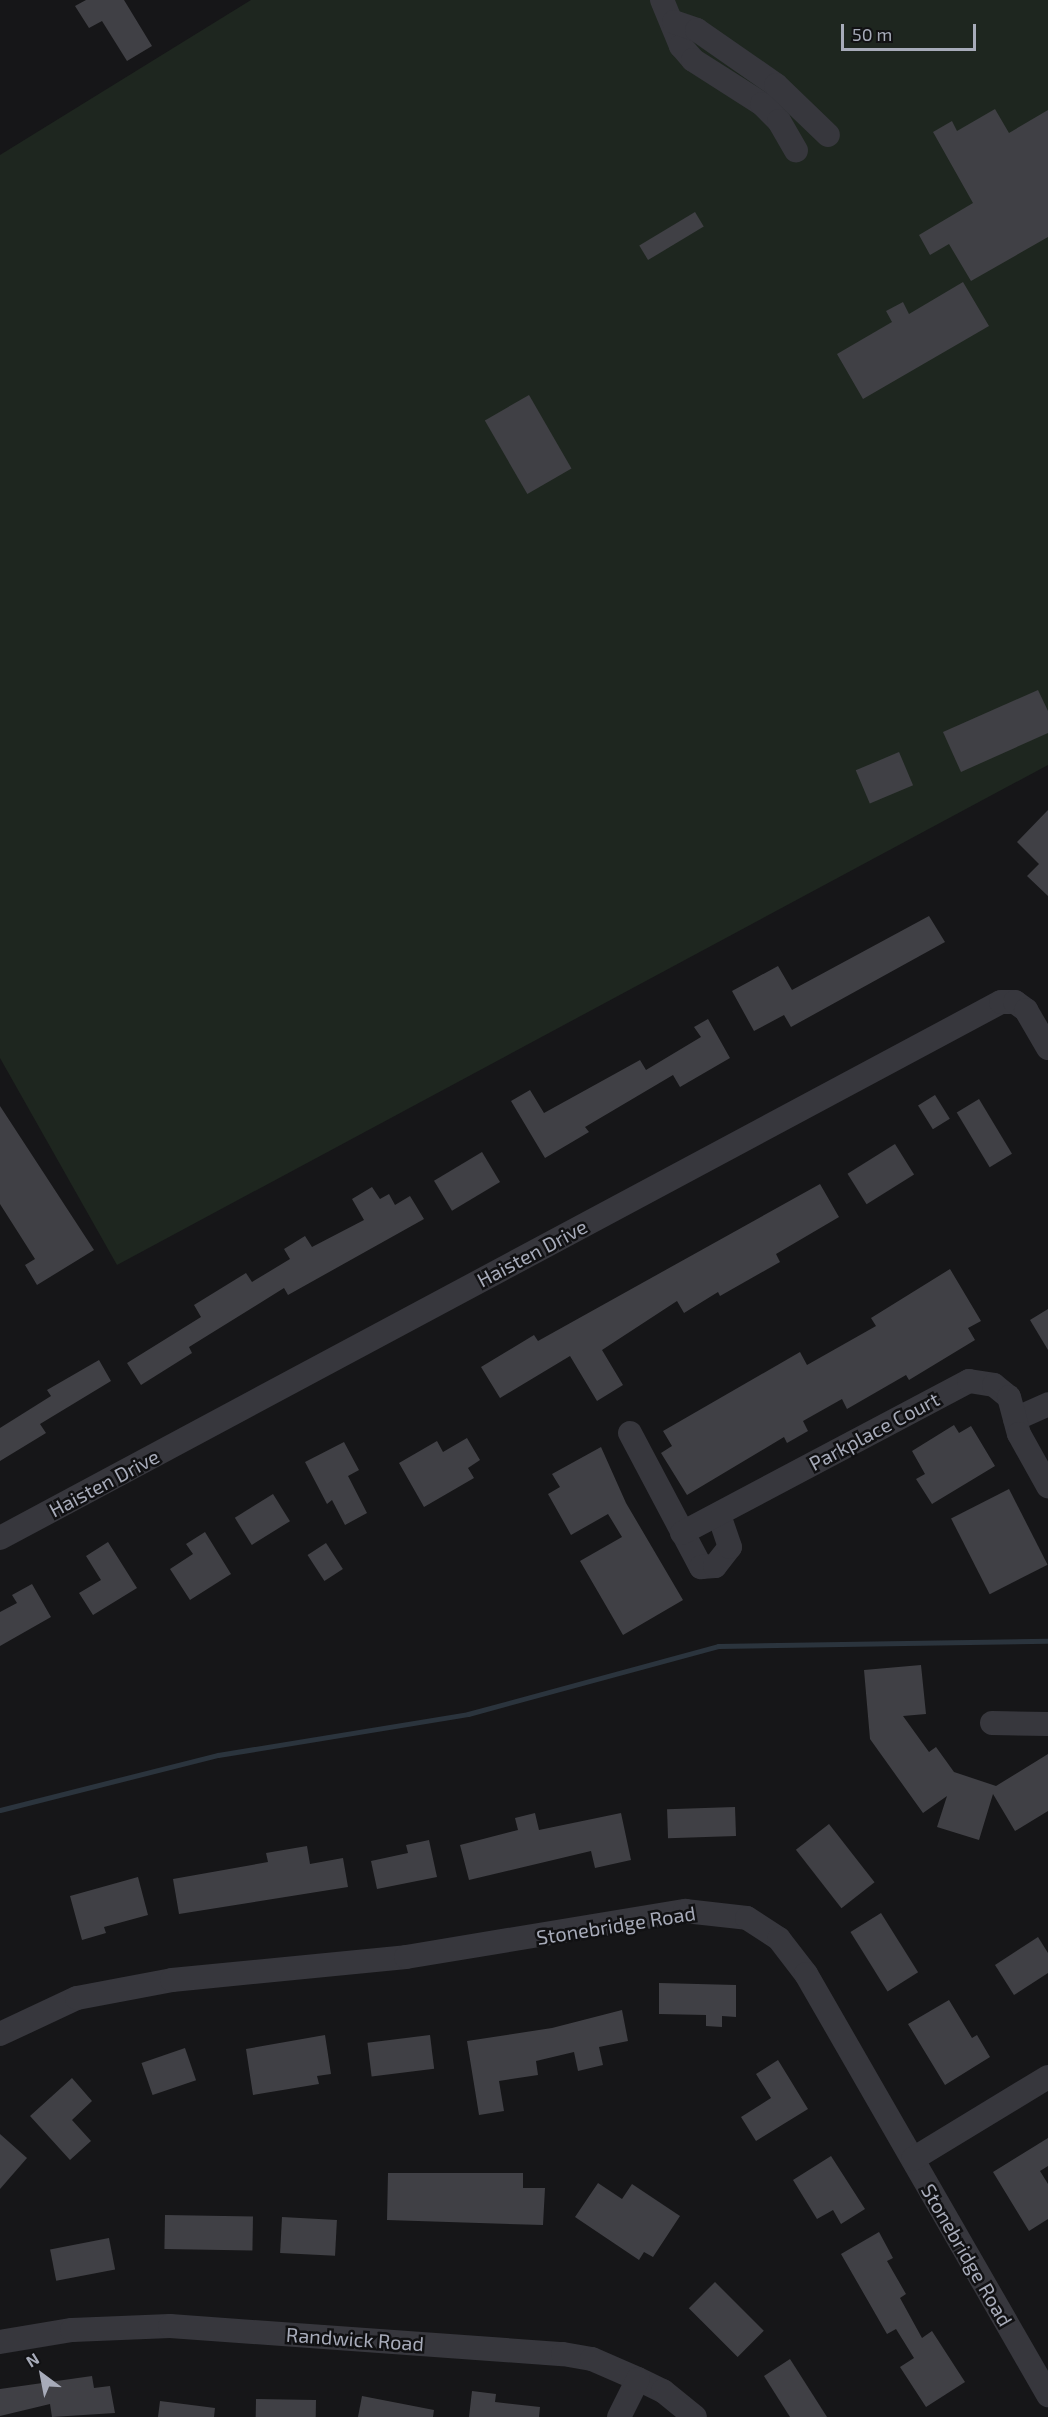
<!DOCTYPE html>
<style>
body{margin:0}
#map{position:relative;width:1048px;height:2417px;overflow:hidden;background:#161618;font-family:"Exo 2",sans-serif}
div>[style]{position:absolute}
.green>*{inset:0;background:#1e261f}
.stream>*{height:5px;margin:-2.5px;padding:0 2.5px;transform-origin:2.5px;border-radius:2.5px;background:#2b343d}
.building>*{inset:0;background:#404045;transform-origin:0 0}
.minor>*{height:24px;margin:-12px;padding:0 12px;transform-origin:12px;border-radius:12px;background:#37373d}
span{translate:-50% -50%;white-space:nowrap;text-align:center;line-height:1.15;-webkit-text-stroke:5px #111113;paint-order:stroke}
.street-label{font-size:20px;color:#a7abb9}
.north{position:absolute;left:12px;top:2345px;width:60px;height:60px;-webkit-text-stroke:4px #111113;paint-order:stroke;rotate:328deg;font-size:16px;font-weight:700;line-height:24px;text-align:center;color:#a7abb9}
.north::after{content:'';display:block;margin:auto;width:21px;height:27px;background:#a7abb9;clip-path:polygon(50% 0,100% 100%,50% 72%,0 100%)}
.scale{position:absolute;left:841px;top:24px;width:135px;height:27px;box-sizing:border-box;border:3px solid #a7abb9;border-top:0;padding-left:8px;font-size:18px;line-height:21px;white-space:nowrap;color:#a7abb9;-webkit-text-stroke:4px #111113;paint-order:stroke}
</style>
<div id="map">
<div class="green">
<div style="clip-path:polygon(251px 0,1048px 0,1048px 765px,117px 1265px,0 1058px,0 155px)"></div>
</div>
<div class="stream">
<div style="left:0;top:1810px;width:225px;rotate:-14.2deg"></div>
<div style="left:218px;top:1755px;width:253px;rotate:-9.3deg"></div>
<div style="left:468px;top:1714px;width:259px;rotate:-15.2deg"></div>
<div style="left:718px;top:1646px;width:330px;rotate:-0.9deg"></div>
</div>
<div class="building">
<div style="clip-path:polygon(86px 0,124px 0,152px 46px,127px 61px,102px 21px,89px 28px,75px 6px)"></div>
<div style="clip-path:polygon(995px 109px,1009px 133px,1048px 110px,1048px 237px,971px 281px,949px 244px,930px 255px,919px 235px,973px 203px,933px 132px,952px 121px,957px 131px)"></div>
<div style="left:695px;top:212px;width:17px;height:65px;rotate:59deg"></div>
<div style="clip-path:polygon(963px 282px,989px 326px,863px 399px,837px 354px,892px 322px,886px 311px,903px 302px,909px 314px)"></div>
<div style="left:529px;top:395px;width:85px;height:51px;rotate:60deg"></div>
<div style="clip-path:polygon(1038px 690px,1048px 711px,1048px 733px,961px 772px,943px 732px)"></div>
<div style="left:899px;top:752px;width:36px;height:47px;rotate:67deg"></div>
<div style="clip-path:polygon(1048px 810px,1048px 896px,1027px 876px,1039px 864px,1017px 842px)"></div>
<div style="clip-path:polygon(929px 916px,945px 942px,791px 1027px,784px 1015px,754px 1031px,732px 991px,778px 966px,792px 990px)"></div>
<div style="clip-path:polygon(708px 1019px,730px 1058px,680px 1087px,673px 1075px,585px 1127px,589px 1132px,545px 1158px,511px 1101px,530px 1090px,544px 1113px,640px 1060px,646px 1070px,701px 1037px,694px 1027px)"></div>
<div style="left:935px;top:1095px;width:28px;height:20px;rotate:58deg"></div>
<div style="left:979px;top:1099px;width:64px;height:26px;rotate:59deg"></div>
<div style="clip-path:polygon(0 1106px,94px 1250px,37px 1285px,25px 1265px,35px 1259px,0 1204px)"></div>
<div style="left:895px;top:1144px;width:36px;height:56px;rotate:58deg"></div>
<div style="left:482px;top:1152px;width:35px;height:56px;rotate:59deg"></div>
<div style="clip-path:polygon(820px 1184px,839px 1217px,776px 1254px,780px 1262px,720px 1296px,718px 1292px,684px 1313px,677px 1301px,602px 1350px,623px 1385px,597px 1401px,570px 1356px,500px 1398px,481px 1367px,534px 1335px,538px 1341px)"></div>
<div style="clip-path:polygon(372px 1187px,380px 1199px,389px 1194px,395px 1205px,410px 1196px,424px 1219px,288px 1295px,284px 1288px,189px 1347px,192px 1353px,141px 1385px,127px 1363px,201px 1317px,194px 1305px,246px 1273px,252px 1282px,290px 1259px,284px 1249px,305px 1236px,312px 1247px,364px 1220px,352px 1199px)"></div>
<div style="clip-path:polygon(950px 1269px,981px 1321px,968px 1328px,975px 1340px,909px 1380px,906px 1375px,847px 1409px,842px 1399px,803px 1421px,808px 1431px,787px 1443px,784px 1437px,687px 1495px,661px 1453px,672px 1446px,663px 1431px,800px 1352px,807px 1365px,876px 1326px,871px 1318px)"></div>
<div style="clip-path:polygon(1048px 1309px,1048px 1350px,1030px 1320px)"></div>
<div style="clip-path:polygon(99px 1360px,111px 1381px,40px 1424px,46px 1433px,0 1461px,0 1428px,51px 1396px,47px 1390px)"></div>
<div style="clip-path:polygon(954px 1425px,959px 1433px,971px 1426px,995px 1466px,932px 1504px,916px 1479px,925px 1474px,912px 1451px)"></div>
<div style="clip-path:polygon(467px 1438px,480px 1460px,468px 1468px,474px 1478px,424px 1507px,399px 1463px,437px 1441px,443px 1452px)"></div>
<div style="clip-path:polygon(344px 1442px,359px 1470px,348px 1476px,367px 1513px,345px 1525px,332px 1500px,327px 1504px,305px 1462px)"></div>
<div style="clip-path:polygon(601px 1447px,626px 1503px,683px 1600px,623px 1635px,580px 1561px,622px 1537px,608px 1514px,571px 1535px,548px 1494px,560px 1487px,552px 1474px)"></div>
<div style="left:1009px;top:1489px;width:85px;height:65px;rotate:63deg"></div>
<div style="left:273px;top:1494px;width:32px;height:45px;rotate:58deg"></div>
<div style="clip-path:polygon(205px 1532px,231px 1574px,190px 1600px,170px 1569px,193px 1554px,186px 1544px)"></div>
<div style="clip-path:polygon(108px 1542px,137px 1588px,93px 1615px,79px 1593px,101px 1580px,86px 1556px)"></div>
<div style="left:326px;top:1543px;width:31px;height:22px;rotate:57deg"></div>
<div style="clip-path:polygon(32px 1584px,51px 1617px,0 1646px,0 1612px,17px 1603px,12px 1595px)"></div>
<div style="clip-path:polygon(921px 1665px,926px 1714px,903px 1716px,929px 1752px,936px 1747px,954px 1772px,996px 1786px,1048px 1754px,1048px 1811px,1015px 1831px,993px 1794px,979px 1840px,937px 1827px,947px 1796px,923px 1813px,870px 1739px,864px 1670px)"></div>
<div style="left:735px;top:1807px;width:29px;height:68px;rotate:88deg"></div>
<div style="clip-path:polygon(535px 1813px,539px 1830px,621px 1813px,631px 1860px,595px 1868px,591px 1851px,469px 1880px,460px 1845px,518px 1830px,515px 1818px)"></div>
<div style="left:829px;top:1824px;width:74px;height:42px;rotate:52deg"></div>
<div style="clip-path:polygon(429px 1840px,437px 1877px,377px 1889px,371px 1861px,408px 1853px,406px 1845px)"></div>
<div style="clip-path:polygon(307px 1846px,310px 1864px,343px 1858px,348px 1887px,179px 1914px,173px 1879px,268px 1862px,266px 1853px)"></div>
<div style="clip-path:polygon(138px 1877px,148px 1915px,104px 1927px,106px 1933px,82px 1940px,70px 1896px)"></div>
<div style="left:881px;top:1913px;width:70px;height:36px;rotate:58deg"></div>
<div style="clip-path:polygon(1038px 1937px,1048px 1953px,1048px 1973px,1014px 1995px,995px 1965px)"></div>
<div style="clip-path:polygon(659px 1983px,736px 1985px,736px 2017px,722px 2016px,722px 2027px,706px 2026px,706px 2015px,659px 2014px)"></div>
<div style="clip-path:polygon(949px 2000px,972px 2038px,977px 2035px,990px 2057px,945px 2085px,908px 2024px)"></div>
<div style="clip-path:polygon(622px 2010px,628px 2041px,599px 2047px,603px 2065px,578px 2071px,574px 2052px,536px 2061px,538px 2075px,499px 2081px,504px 2111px,479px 2115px,467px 2041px,552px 2028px)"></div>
<div style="clip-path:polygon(325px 2035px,331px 2074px,317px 2076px,319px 2084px,253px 2095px,246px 2049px)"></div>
<div style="left:430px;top:2035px;width:34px;height:63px;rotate:83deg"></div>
<div style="left:185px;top:2048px;width:34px;height:46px;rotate:71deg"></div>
<div style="clip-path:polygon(778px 2060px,808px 2109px,756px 2141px,741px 2117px,771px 2098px,756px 2074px)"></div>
<div style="clip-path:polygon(72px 2078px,92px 2101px,72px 2120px,91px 2141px,70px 2160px,30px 2116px)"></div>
<div style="clip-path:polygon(0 2134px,27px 2158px,0 2189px)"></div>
<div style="clip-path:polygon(1048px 2138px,1048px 2166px,1040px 2171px,1048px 2184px,1048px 2219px,1029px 2231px,993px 2172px)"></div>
<div style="clip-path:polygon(831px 2156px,865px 2209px,841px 2224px,833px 2210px,817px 2219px,793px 2180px)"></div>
<div style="clip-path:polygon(388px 2173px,523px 2173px,523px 2188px,545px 2188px,543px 2225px,387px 2220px)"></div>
<div style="clip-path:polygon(598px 2183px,622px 2199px,632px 2184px,680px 2216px,653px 2257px,644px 2252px,639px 2260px,575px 2217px)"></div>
<div style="left:165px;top:2215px;width:88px;height:34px;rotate:1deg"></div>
<div style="left:282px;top:2217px;width:55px;height:36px;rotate:3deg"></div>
<div style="clip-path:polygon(879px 2232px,893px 2258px,887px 2261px,906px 2294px,900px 2298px,922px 2338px,932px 2331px,965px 2382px,926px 2407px,900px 2367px,914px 2358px,896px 2329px,887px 2334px,841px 2254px)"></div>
<div style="left:109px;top:2238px;width:32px;height:60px;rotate:79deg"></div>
<div style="left:715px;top:2282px;width:69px;height:37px;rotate:45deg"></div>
<div style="clip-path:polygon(790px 2359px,827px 2417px,790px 2417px,764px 2376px)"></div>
<div style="clip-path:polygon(92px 2376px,94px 2388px,110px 2386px,115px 2413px,52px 2417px,50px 2404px,0 2416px,0 2389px)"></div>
<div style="clip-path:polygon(472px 2391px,496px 2394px,495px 2402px,540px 2407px,539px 2417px,469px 2417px)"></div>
<div style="clip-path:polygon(362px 2396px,434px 2410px,433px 2417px,358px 2417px)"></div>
<div style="left:256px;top:2399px;width:60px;height:18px;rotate:1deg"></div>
<div style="clip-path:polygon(160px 2401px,215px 2408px,214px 2417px,158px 2417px)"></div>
</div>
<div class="minor">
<div style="left:662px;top:0;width:50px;rotate:67.6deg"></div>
<div style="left:681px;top:46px;width:18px;rotate:49deg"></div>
<div style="left:693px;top:60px;width:82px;rotate:32.5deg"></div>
<div style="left:762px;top:104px;width:24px;rotate:45deg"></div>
<div style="left:779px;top:121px;width:34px;rotate:60deg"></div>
<div style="left:674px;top:22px;width:24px;rotate:19deg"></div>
<div style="left:697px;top:30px;width:96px;rotate:34.8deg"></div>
<div style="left:776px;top:85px;width:72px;rotate:43.9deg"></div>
<div style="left:1015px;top:1419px;width:36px;rotate:-24deg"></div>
<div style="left:630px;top:1433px;width:152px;rotate:62.1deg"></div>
<div style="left:701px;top:1567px;width:14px;rotate:-4deg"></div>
<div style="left:715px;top:1566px;width:24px;rotate:-52deg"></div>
<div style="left:730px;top:1547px;width:34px;rotate:-109deg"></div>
<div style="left:682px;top:1533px;width:325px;rotate:-27.9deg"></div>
<div style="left:969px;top:1381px;width:25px;rotate:9deg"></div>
<div style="left:994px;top:1385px;width:19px;rotate:39deg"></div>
<div style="left:1009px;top:1397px;width:38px;rotate:75deg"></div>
<div style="left:1019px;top:1434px;width:60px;rotate:60.9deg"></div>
<div style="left:0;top:1538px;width:1135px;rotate:-28.17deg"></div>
<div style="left:1001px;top:1002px;width:14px"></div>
<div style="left:1015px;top:1002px;width:14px;rotate:36deg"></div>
<div style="left:1026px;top:1010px;width:44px;rotate:59.9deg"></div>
<div style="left:992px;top:1723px;width:56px;rotate:1deg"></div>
<div style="left:0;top:2034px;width:85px;rotate:-25.1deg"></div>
<div style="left:77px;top:1998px;width:97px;rotate:-10.7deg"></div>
<div style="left:172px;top:1980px;width:235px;rotate:-5.6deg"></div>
<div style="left:406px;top:1957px;width:283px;rotate:-9.4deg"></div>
<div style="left:685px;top:1911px;width:62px;rotate:6.4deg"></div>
<div style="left:747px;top:1918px;width:38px;rotate:33deg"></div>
<div style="left:779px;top:1939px;width:44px;rotate:52.4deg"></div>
<div style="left:806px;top:1974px;width:486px;rotate:60.1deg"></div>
<div style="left:913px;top:2159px;width:158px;rotate:-31.3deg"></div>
<div style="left:0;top:2342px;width:73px;rotate:-9.5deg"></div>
<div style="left:72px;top:2330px;width:98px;rotate:-2.3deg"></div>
<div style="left:170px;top:2326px;width:394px;rotate:4.1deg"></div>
<div style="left:563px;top:2354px;width:29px;rotate:10deg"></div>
<div style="left:592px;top:2359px;width:50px;rotate:23.5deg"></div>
<div style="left:638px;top:2379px;width:28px;rotate:26deg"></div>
<div style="left:663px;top:2391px;width:41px;rotate:39.1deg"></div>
<div style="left:619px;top:2417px;width:42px;rotate:-63.4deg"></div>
</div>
<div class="street-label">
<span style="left:532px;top:1253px;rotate:-28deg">Haisten Drive</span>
<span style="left:874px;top:1431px;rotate:-28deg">Parkplace Court</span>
<span style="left:104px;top:1483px;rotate:-28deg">Haisten Drive</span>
<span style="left:616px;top:1925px;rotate:-9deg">Stonebridge Road</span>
<span style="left:967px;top:2255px;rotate:60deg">Stonebridge Road</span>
<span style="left:355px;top:2339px;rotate:4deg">Randwick Road</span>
</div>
<div class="north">N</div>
<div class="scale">50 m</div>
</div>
